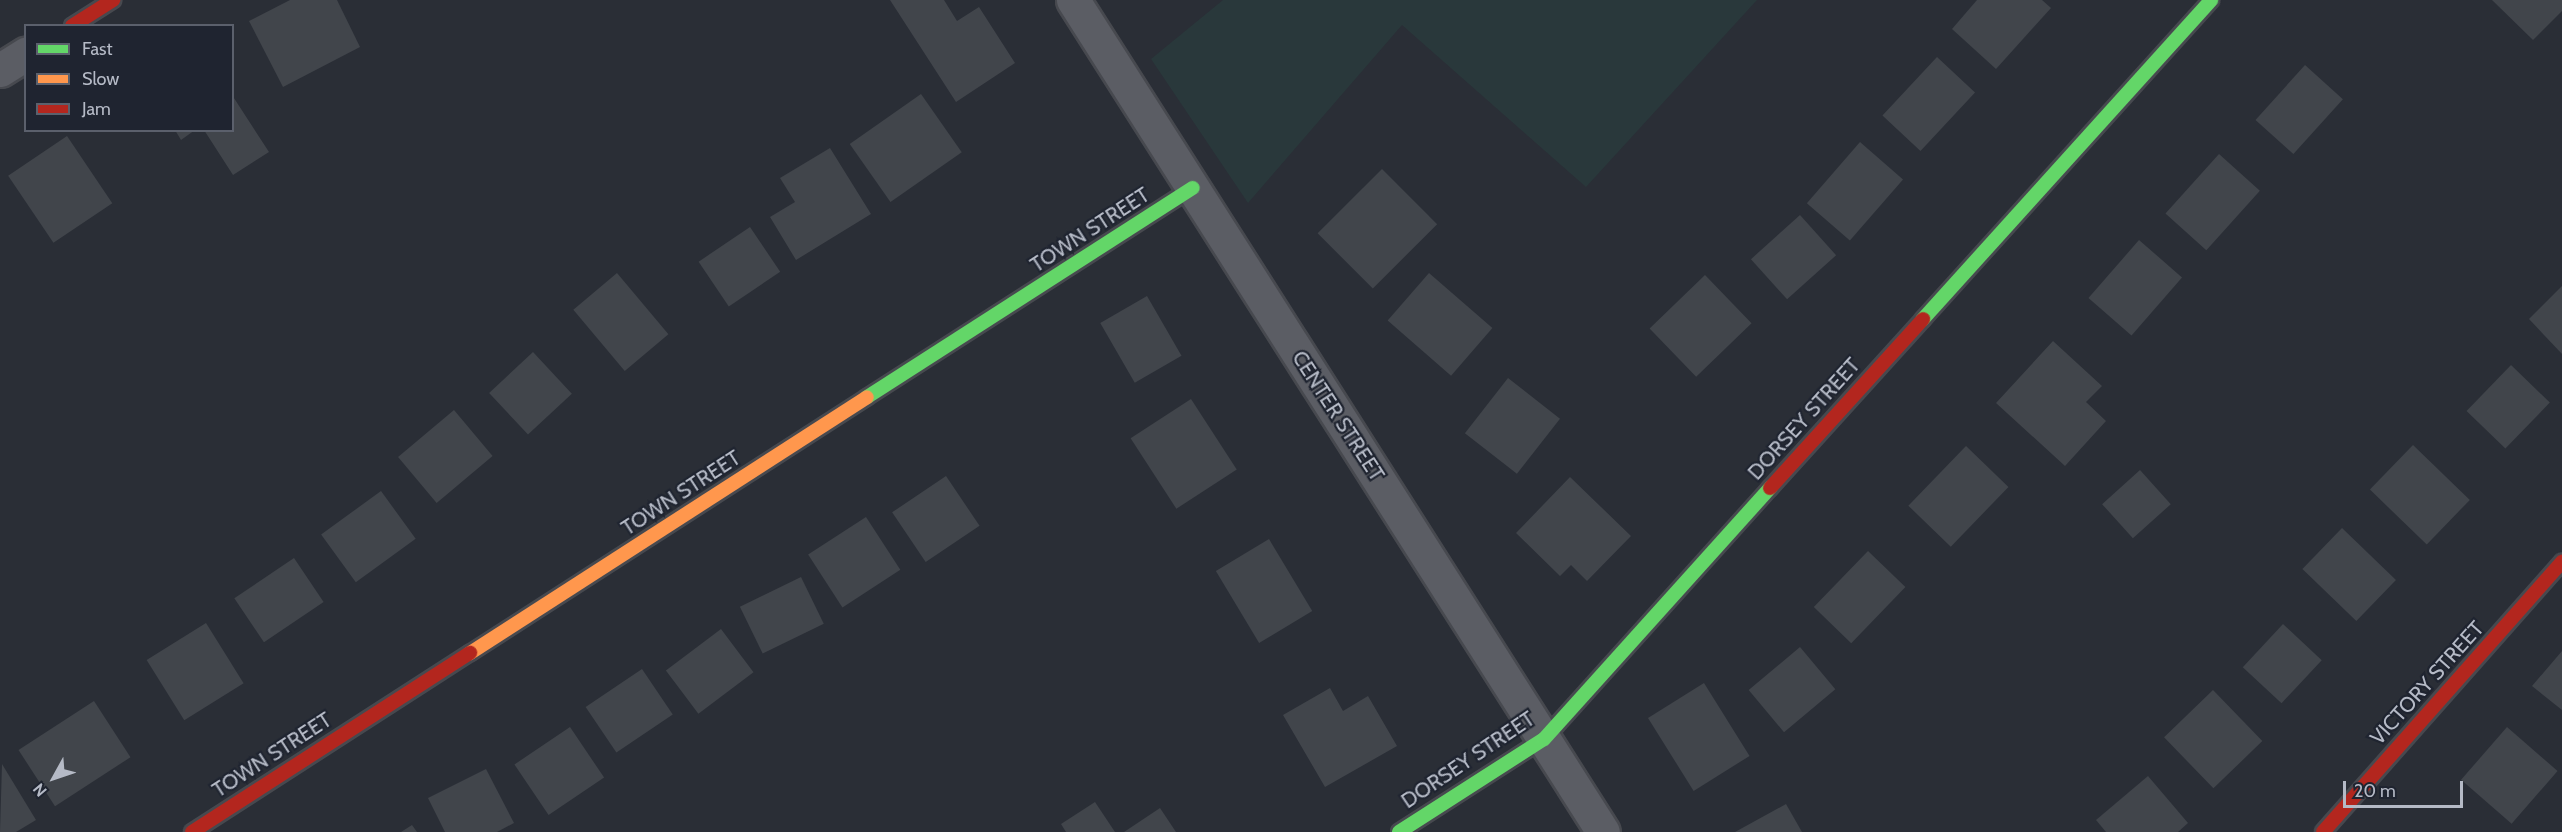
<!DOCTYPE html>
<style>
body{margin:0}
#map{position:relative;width:2562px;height:832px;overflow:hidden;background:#2a2e36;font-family:Cabin,sans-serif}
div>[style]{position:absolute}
.green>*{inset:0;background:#29383b}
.building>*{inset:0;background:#41454b;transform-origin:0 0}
.roads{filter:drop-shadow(2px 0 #47494f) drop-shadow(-2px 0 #47494f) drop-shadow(0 2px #47494f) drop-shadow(0 -2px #47494f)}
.street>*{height:33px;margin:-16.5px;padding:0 16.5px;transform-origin:16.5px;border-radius:16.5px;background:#5b5d64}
.fast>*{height:14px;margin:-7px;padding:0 7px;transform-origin:7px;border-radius:7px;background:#63d668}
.slow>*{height:14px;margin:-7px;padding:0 7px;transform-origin:7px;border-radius:7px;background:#ff974d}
.jam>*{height:14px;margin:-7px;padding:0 7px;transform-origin:7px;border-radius:7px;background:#b3261e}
span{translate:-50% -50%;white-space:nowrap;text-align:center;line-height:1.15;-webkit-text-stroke:4.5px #1f2430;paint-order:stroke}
.street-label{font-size:21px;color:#b5bac6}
.legend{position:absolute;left:24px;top:24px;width:210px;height:108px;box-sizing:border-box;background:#1f2430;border:2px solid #5b606c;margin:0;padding:8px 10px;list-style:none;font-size:18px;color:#b5bac6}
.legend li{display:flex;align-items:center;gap:12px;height:30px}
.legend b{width:30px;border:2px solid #5b606c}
.north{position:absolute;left:24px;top:748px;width:60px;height:60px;-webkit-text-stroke:4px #1f2430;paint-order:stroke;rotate:230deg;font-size:16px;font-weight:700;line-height:24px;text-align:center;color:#b5bac6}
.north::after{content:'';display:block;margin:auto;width:21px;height:27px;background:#b5bac6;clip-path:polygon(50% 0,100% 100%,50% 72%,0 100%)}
.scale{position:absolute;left:2343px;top:781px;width:120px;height:27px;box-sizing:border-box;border:3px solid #b5bac6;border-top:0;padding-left:8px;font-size:18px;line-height:21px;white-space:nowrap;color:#b5bac6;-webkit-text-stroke:4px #1f2430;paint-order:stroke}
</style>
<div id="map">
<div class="green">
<div style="clip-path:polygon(1223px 0,1757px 0,1586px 187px,1402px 25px,1248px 203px,1151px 59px)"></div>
</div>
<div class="building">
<div style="clip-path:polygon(290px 0,337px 0,360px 47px,283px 87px,249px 21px)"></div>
<div style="clip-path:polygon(890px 0,944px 0,957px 21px,979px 7px,1015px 63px,956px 102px)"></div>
<div style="clip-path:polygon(1977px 0,2042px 0,2051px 8px,1996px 69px,1952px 29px)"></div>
<div style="clip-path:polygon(2492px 0,2562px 0,2562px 11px,2533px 40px)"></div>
<div style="left:1937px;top:57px;width:52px;height:80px;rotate:43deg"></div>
<div style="left:2305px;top:65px;width:51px;height:74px;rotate:42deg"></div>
<div style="left:921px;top:94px;width:71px;height:87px;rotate:55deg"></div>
<div style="clip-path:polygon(232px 95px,269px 152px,233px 175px,204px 130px,232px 130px)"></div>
<div style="clip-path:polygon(175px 130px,195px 130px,181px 140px)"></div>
<div style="left:67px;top:136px;width:81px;height:71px;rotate:56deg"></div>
<div style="left:1860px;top:142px;width:57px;height:81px;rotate:41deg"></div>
<div style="clip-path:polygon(830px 148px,871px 214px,796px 260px,770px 217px,795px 202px,780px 178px)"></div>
<div style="left:2219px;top:154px;width:55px;height:80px;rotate:42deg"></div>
<div style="left:1382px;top:169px;width:78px;height:91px;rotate:45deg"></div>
<div style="left:1800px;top:215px;width:54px;height:66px;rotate:48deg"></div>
<div style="left:750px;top:227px;width:54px;height:62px;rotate:56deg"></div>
<div style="left:2139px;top:240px;width:57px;height:77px;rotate:41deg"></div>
<div style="left:617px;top:273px;width:80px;height:57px;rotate:50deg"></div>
<div style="left:1429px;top:273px;width:84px;height:63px;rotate:41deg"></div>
<div style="left:1705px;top:275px;width:67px;height:77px;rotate:46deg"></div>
<div style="clip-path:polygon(2562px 286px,2562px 354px,2529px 319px)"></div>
<div style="left:1147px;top:296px;width:69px;height:54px;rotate:60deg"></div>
<div style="clip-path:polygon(2053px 341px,2102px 386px,2086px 402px,2106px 421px,2065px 466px,1996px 403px)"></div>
<div style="left:533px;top:352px;width:57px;height:60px;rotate:47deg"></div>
<div style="left:2511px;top:365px;width:54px;height:64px;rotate:44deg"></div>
<div style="left:1508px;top:378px;width:66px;height:70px;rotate:38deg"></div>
<div style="left:1191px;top:399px;width:84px;height:72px;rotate:57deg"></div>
<div style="left:454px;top:410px;width:60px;height:73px;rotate:50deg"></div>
<div style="left:2413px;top:445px;width:79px;height:62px;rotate:44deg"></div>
<div style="left:1966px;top:446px;width:59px;height:83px;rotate:44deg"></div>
<div style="left:2140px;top:470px;width:46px;height:51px;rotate:48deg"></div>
<div style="left:946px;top:476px;width:60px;height:65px;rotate:56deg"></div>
<div style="clip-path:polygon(1570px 477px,1631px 536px,1587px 581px,1571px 565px,1560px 576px,1516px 533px)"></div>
<div style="left:381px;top:491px;width:59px;height:74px;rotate:54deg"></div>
<div style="left:866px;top:517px;width:63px;height:69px;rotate:57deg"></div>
<div style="left:2342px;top:528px;width:75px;height:57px;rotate:44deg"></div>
<div style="left:1269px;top:539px;width:84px;height:62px;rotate:59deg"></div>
<div style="left:1868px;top:551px;width:52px;height:78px;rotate:44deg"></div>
<div style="left:294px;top:558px;width:53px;height:72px;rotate:56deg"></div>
<div style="left:801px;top:577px;width:52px;height:68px;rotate:64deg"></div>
<div style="left:206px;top:623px;width:71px;height:70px;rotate:58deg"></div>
<div style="left:2283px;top:624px;width:53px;height:59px;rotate:43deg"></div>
<div style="left:721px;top:629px;width:54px;height:69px;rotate:53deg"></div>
<div style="left:1800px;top:647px;width:55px;height:67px;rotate:50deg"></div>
<div style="clip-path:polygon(2562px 651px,2562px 710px,2532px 686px)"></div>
<div style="left:642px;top:669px;width:55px;height:68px;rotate:56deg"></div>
<div style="left:1704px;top:683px;width:86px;height:66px;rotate:58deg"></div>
<div style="clip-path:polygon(1330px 688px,1343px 711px,1368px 696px,1397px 746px,1325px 787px,1283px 715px)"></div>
<div style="left:2213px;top:690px;width:71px;height:68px;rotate:46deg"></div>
<div style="left:94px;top:701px;width:67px;height:90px;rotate:57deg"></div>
<div style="left:570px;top:727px;width:61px;height:67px;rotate:56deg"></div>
<div style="left:2507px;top:727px;width:67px;height:70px;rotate:41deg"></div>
<div style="clip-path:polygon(2px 764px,36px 820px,16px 832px,0 832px)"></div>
<div style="clip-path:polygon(486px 769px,514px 823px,497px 832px,445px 832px,428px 798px)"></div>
<div style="clip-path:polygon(2148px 776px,2188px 823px,2178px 832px,2106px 832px,2096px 820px)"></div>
<div style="clip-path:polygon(1095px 802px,1115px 832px,1066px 832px,1061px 824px)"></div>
<div style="clip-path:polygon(1786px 804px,1802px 832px,1735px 832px)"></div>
<div style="clip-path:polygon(1160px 808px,1176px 832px,1124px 832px)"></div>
<div style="clip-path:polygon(412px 825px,417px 832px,401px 832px)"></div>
</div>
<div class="roads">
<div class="street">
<div style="left:1073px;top:0;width:986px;rotate:57.5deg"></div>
<div style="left:0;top:70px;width:31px;rotate:-32deg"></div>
</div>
<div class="fast">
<div style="left:1923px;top:319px;width:430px;rotate:-47.9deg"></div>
<div style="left:867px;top:397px;width:387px;rotate:-32.7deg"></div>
<div style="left:1399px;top:832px;width:172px;rotate:-32.7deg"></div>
<div style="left:1544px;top:739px;width:338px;rotate:-48deg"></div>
</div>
<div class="slow">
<div style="left:470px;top:653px;width:472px;rotate:-32.8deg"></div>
</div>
<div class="jam">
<div style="left:72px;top:26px;width:49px;rotate:-32.4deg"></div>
<div style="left:1770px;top:488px;width:228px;rotate:-47.8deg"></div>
<div style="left:192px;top:832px;width:331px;rotate:-32.8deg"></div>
<div style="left:2323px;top:832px;width:361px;rotate:-48.5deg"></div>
</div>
</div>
<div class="street-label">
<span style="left:1090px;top:230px;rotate:-33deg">TOWN STREET</span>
<span style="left:1338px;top:416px;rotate:57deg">CENTER STREET</span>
<span style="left:1804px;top:419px;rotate:-48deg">DORSEY STREET</span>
<span style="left:681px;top:493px;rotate:-33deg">TOWN STREET</span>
<span style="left:2427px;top:683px;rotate:-48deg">VICTORY STREET</span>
<span style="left:272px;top:755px;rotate:-33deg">TOWN STREET</span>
<span style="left:1468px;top:760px;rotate:-34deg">DORSEY STREET</span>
</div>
<ul class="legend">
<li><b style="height:8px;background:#63d668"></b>Fast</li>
<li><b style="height:8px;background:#ff974d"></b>Slow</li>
<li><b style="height:8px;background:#b3261e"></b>Jam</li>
</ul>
<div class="north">N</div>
<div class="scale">20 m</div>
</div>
